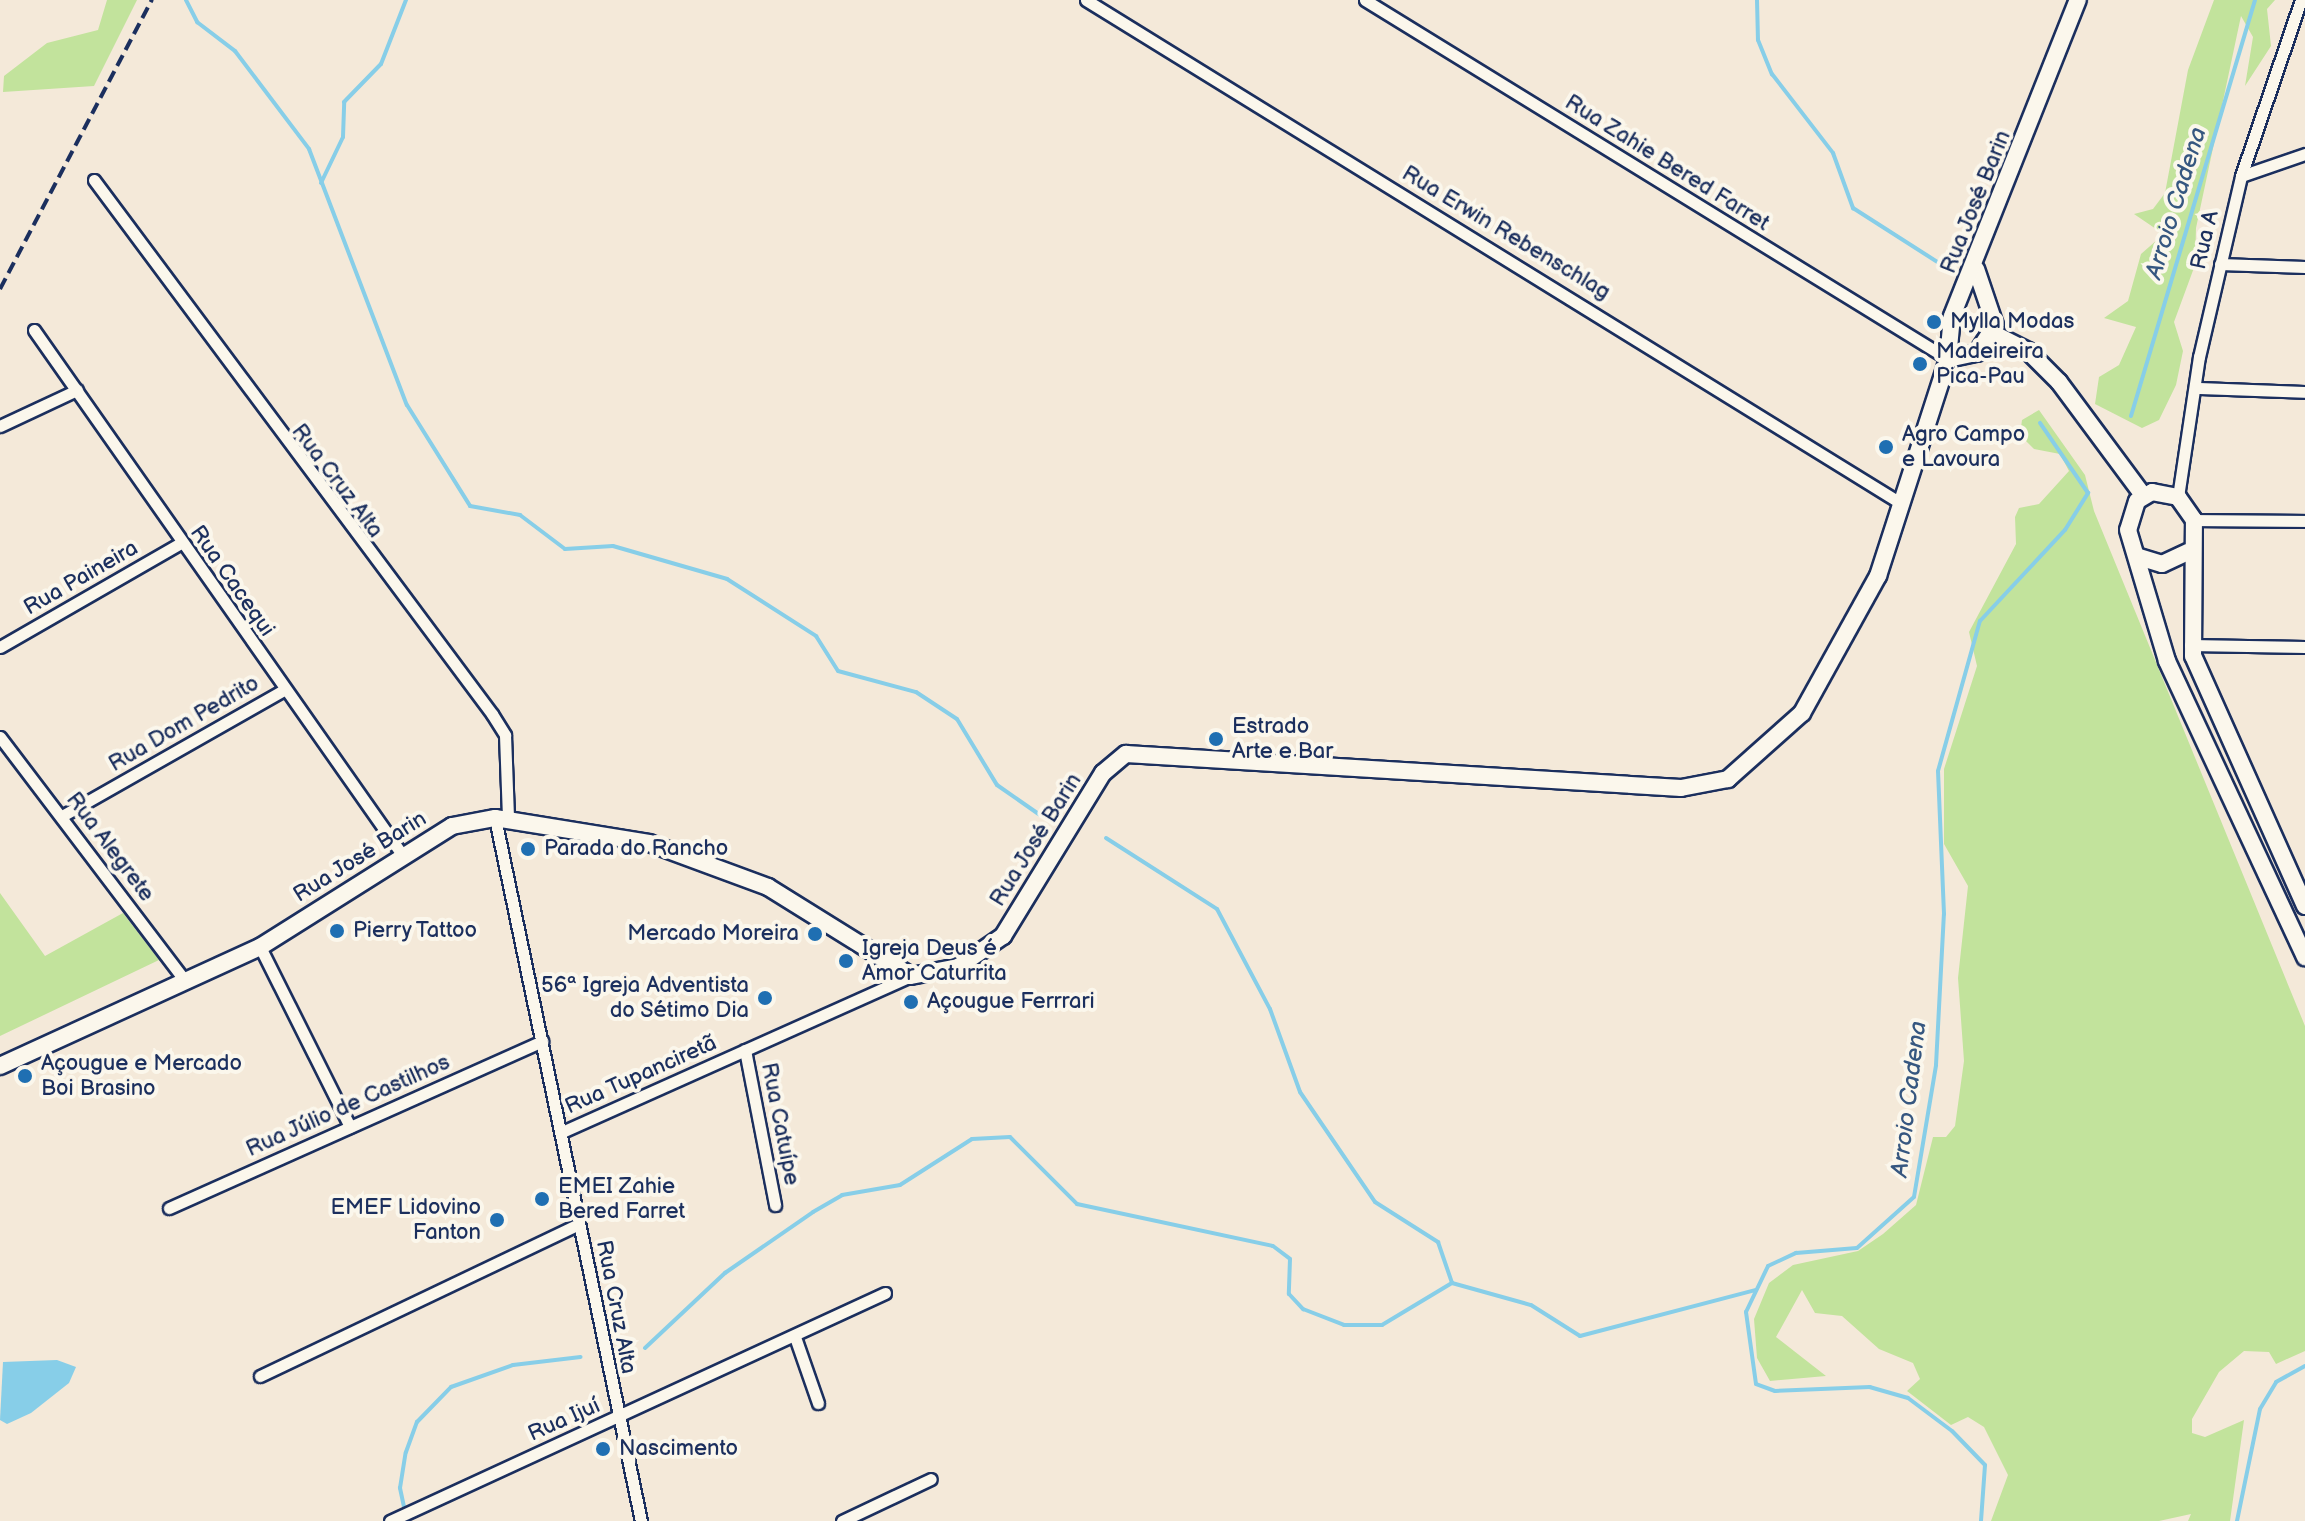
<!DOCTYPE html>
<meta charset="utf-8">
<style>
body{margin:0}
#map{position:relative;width:2305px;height:1521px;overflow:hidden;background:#f4e9d9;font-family:"Balsamiq Sans",sans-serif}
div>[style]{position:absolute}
.green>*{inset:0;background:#c2e39c}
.water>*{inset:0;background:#87cee8}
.stream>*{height:4px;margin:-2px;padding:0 2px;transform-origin:2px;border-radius:2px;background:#87cee8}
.roads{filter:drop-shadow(2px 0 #1b2f5e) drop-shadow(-2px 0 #1b2f5e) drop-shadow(0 2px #1b2f5e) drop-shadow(0 -2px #1b2f5e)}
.street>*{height:11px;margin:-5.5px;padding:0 5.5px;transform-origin:5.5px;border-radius:5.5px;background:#fbf7ec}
.secondary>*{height:16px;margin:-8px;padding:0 8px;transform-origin:8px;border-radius:8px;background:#fbf7ec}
.rail>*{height:4px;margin-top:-2px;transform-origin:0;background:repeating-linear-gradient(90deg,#1b2f5e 0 12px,transparent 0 18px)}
.dots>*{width:22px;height:22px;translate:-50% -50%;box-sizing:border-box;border:4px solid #fbf7ec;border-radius:50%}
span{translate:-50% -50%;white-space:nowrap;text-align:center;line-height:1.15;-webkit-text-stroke:8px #fbf7ec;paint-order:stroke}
.street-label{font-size:22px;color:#1b2f5e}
.poi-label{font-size:22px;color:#1b2f5e}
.left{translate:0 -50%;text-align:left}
.right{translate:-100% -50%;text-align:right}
.water-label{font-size:24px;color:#365780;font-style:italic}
</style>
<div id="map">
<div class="green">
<div style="clip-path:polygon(107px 0,137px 0,94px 86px,3px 92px,4px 76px,47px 43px,98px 30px)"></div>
<div style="clip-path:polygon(2214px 0,2275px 0,2267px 9px,2271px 46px,2245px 86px,2253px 37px,2241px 16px,2196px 228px,2195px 265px,2174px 322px,2183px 351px,2176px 385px,2159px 420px,2142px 428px,2095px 404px,2099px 377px,2119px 365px,2136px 327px,2104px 318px,2128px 301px,2141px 254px,2157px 240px,2159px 231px,2134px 214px,2153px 209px,2165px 193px,2188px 70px)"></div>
<div style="clip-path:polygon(2039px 410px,2085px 475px,2094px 511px,2305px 1026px,2305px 1351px,2276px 1364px,2269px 1352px,2244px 1351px,2219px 1372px,2192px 1419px,2192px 1433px,2205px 1437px,2244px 1420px,2230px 1521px,2188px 1521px,2191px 1514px,2159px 1521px,1991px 1521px,2008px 1475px,1984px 1427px,1968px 1417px,1951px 1425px,1907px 1391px,1920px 1379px,1913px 1363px,1879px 1349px,1842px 1316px,1815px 1313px,1802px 1290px,1776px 1337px,1826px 1376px,1770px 1381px,1757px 1358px,1754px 1319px,1769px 1283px,1793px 1265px,1858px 1251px,1883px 1234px,1916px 1205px,1933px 1137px,1946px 1137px,1955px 1126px,1964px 1061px,1958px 978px,1968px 886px,1944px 844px,1944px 769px,1977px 666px,1969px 632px,2016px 544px,2015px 517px,2019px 508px,2039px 504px,2069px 471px,2060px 454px,2034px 449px,2020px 435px,2022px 420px)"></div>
<div style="clip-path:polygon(0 893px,45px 956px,123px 913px,159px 960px,0 1036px)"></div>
</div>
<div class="water">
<div style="clip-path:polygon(57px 1360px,76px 1367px,69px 1383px,31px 1413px,7px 1424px,0 1420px,3px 1362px)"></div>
</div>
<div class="stream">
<div style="left:186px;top:0;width:25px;rotate:63deg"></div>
<div style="left:197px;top:22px;width:48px;rotate:37.3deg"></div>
<div style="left:235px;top:51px;width:123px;rotate:52.9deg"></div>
<div style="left:309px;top:149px;width:274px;rotate:69.1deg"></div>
<div style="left:407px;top:405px;width:119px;rotate:58deg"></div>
<div style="left:470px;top:506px;width:51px;rotate:10.2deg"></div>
<div style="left:520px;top:515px;width:56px;rotate:37.1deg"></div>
<div style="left:565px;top:549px;width:48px;rotate:-3.6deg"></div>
<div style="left:613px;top:546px;width:119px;rotate:16.1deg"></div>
<div style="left:727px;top:579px;width:106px;rotate:32.6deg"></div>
<div style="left:816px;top:636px;width:41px;rotate:57.8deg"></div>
<div style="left:838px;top:671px;width:81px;rotate:15.1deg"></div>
<div style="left:916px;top:692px;width:49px;rotate:33.4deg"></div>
<div style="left:957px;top:719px;width:77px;rotate:58.8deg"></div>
<div style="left:997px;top:785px;width:52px;rotate:34.9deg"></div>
<div style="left:1757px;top:0;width:40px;rotate:88.6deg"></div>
<div style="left:1758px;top:40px;width:37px;rotate:68deg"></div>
<div style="left:1772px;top:74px;width:100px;rotate:52.3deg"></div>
<div style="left:1833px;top:153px;width:59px;rotate:70deg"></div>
<div style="left:1853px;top:208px;width:112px;rotate:32.6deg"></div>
<div style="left:321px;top:183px;width:51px;rotate:-64.4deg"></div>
<div style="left:343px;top:137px;width:35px;rotate:-88deg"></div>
<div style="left:344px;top:102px;width:53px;rotate:-45.8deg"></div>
<div style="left:381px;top:64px;width:69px;rotate:-68.7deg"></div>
<div style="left:2131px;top:416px;width:434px;rotate:-73.4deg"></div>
<div style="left:1106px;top:838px;width:132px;rotate:32.6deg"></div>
<div style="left:1217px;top:909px;width:113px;rotate:62.1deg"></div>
<div style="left:1270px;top:1009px;width:88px;rotate:70.1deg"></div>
<div style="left:1300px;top:1092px;width:133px;rotate:55.7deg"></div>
<div style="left:1375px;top:1202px;width:75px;rotate:32.4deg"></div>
<div style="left:1438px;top:1242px;width:43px;rotate:71.1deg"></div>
<div style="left:645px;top:1348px;width:110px;rotate:-43.2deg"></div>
<div style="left:725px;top:1273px;width:107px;rotate:-34.7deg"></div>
<div style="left:813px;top:1212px;width:34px;rotate:-30deg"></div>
<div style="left:842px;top:1195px;width:59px;rotate:-9.8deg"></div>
<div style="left:900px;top:1185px;width:85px;rotate:-32.6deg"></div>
<div style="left:972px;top:1139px;width:38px;rotate:-3deg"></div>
<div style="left:1010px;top:1137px;width:95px;rotate:45deg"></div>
<div style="left:1077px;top:1204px;width:200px;rotate:12.1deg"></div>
<div style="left:1273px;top:1246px;width:21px;rotate:37deg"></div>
<div style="left:1290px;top:1259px;width:35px;rotate:92deg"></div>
<div style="left:1289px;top:1294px;width:21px;rotate:47deg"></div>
<div style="left:1303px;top:1309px;width:44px;rotate:21.3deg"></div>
<div style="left:1344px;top:1325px;width:38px"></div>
<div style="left:1382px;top:1325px;width:82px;rotate:-31deg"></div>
<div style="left:1452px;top:1283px;width:82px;rotate:15.6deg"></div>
<div style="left:1531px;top:1305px;width:58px;rotate:32.3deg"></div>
<div style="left:1580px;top:1336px;width:181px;rotate:-14.7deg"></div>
<div style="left:407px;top:1521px;width:34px;rotate:-102deg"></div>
<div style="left:400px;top:1488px;width:36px;rotate:-81deg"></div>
<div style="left:406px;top:1452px;width:32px;rotate:-70deg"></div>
<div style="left:417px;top:1422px;width:49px;rotate:-45.8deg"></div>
<div style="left:451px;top:1387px;width:66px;rotate:-19.5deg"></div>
<div style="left:513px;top:1365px;width:68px;rotate:-6.7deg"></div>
<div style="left:1981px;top:1521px;width:56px;rotate:-85.9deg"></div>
<div style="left:1985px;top:1465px;width:47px;rotate:-134.1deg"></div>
<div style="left:1952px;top:1431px;width:55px;rotate:-143.1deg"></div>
<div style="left:1908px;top:1398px;width:40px;rotate:-164deg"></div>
<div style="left:1870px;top:1387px;width:95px;rotate:177.6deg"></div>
<div style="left:1775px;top:1391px;width:20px;rotate:-160deg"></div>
<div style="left:1756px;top:1384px;width:73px;rotate:-97.9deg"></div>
<div style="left:1746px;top:1312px;width:51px;rotate:-64.4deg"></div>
<div style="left:1768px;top:1266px;width:31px;rotate:-25deg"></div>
<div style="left:1796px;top:1253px;width:61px;rotate:-4.7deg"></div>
<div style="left:1857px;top:1248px;width:76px;rotate:-41.8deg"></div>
<div style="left:1914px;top:1197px;width:134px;rotate:-80.5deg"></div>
<div style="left:1936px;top:1065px;width:151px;rotate:-87deg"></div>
<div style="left:1944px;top:914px;width:143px;rotate:-92.4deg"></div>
<div style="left:1938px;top:771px;width:156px;rotate:-74.4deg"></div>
<div style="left:1980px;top:621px;width:125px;rotate:-47deg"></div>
<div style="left:2065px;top:530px;width:44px;rotate:-58.1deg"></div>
<div style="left:2088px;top:493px;width:85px;rotate:-124.4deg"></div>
<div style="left:2237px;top:1521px;width:114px;rotate:-78.4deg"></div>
<div style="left:2260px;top:1409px;width:31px;rotate:-59deg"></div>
<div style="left:2276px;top:1382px;width:33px;rotate:-29deg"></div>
</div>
<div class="roads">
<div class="street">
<div style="left:1086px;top:0;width:959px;rotate:31.7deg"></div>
<div style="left:1365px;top:0;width:685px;rotate:31.62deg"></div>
<div style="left:2241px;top:176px;width:68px;rotate:-19deg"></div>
<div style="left:94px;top:180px;width:666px;rotate:53.3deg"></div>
<div style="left:492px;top:714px;width:25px;rotate:58deg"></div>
<div style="left:505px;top:735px;width:83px;rotate:87.9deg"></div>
<div style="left:2220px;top:264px;width:85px;rotate:2deg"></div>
<div style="left:34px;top:330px;width:639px;rotate:54.94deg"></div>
<div style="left:2198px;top:388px;width:107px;rotate:2.1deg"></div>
<div style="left:0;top:426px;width:85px;rotate:-25.1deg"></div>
<div style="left:2178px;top:497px;width:142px;rotate:-81.5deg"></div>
<div style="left:2199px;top:357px;width:186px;rotate:-76.9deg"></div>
<div style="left:2241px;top:176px;width:186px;rotate:-71.2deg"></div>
<div style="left:2194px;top:520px;width:111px;rotate:0.5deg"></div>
<div style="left:2190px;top:645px;width:115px;rotate:1deg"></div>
<div style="left:0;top:647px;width:209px;rotate:-29.9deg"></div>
<div style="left:0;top:737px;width:308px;rotate:52.8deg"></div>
<div style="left:62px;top:816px;width:255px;rotate:-29.6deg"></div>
<div style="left:495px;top:818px;width:718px;rotate:78.27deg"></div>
<div style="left:260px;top:947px;width:201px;rotate:63.4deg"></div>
<div style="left:745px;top:1050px;width:158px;rotate:79deg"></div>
<div style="left:562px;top:1132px;width:382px;rotate:-24.1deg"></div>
<div style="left:169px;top:1208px;width:409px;rotate:-24.1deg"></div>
<div style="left:795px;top:1337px;width:70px;rotate:70.8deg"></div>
<div style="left:260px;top:1376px;width:353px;rotate:-25.5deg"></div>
<div style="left:390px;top:1521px;width:545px;rotate:-24.73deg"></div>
<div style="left:842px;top:1521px;width:98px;rotate:-25.3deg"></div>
</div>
<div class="secondary">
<div style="left:1992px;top:333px;width:40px;rotate:26.6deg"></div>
<div style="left:2028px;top:351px;width:44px;rotate:45deg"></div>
<div style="left:2059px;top:382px;width:141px;rotate:53.4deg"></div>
<div style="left:1948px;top:359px;width:30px;rotate:-12deg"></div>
<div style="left:1977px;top:353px;width:33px;rotate:-57deg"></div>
<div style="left:1995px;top:325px;width:59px;rotate:-108.7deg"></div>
<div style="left:2139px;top:557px;width:24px;rotate:17deg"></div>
<div style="left:2162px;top:564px;width:29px;rotate:-25deg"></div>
<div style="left:2305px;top:906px;width:274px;rotate:-114.1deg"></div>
<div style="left:2193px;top:656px;width:136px;rotate:-89.6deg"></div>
<div style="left:2194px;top:520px;width:28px;rotate:-125deg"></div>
<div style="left:2178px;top:497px;width:26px;rotate:-169deg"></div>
<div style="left:2152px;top:492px;width:17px;rotate:149deg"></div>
<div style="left:2137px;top:501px;width:30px;rotate:107deg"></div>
<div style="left:2128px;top:530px;width:137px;rotate:73.4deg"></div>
<div style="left:2167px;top:661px;width:327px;rotate:65deg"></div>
<div style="left:0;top:1066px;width:286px;rotate:-24.6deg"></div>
<div style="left:260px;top:947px;width:227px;rotate:-32.2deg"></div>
<div style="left:452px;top:826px;width:44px;rotate:-10.5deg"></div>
<div style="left:495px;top:818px;width:156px;rotate:9.2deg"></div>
<div style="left:649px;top:843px;width:127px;rotate:20.3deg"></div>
<div style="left:768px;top:887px;width:168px;rotate:31.9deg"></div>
<div style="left:911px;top:976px;width:48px;rotate:-10.8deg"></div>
<div style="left:958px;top:967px;width:55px;rotate:-34.6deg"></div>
<div style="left:1003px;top:936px;width:191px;rotate:-58.5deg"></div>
<div style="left:1103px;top:773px;width:30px;rotate:-40deg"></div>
<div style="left:1126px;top:754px;width:556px;rotate:3.51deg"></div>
<div style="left:1681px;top:788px;width:48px;rotate:-10.8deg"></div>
<div style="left:1728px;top:779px;width:99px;rotate:-41.7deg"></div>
<div style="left:1802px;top:713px;width:157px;rotate:-61deg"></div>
<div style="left:1878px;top:576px;width:228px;rotate:-72.1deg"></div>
<div style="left:1948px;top:359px;width:43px;rotate:-84.7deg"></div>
<div style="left:1952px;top:316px;width:340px;rotate:-68.3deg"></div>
</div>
</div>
<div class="rail">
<div style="left:0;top:289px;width:327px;rotate:-62.3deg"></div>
</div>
<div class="dots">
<div style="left:1934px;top:322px;background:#1f6fb2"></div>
<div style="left:1920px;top:364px;background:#1f6fb2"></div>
<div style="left:1886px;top:447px;background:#1f6fb2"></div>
<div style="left:1216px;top:739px;background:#1f6fb2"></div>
<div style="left:528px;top:849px;background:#1f6fb2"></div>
<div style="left:337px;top:931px;background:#1f6fb2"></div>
<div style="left:815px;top:934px;background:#1f6fb2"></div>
<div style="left:846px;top:961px;background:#1f6fb2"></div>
<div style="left:765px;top:998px;background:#1f6fb2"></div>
<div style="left:911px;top:1002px;background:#1f6fb2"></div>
<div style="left:25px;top:1076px;background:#1f6fb2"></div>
<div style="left:542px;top:1199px;background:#1f6fb2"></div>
<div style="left:497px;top:1220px;background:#1f6fb2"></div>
<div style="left:603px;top:1449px;background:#1f6fb2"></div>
</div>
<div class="street-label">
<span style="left:1667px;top:163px;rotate:32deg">Rua Zahie Bered Farret</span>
<span style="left:1976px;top:202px;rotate:-68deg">Rua José Barin</span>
<span style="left:1506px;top:233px;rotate:31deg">Rua Erwin Rebenschlag</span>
<span style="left:2205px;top:240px;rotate:-77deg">Rua A</span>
<span style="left:337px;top:481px;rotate:53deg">Rua Cruz Alta</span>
<span style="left:81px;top:578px;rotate:-30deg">Rua Paineira</span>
<span style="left:232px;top:581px;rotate:55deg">Rua Cacequi</span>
<span style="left:184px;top:724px;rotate:-30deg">Rua Dom Pedrito</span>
<span style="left:1036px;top:840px;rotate:-58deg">Rua José Barin</span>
<span style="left:110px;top:847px;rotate:53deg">Rua Alegrete</span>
<span style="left:360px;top:857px;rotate:-32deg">Rua José Barin</span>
<span style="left:641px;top:1075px;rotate:-24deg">Rua Tupanciretã</span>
<span style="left:348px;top:1106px;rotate:-24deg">Rua Júlio de Castilhos</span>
<span style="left:780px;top:1124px;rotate:79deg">Rua Catuípe</span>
<span style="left:616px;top:1307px;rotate:79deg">Rua Cruz Alta</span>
<span style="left:564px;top:1420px;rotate:-24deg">Rua Ijuí</span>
</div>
<div class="poi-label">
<span class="left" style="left:1950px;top:322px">Mylla Modas</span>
<span class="left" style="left:1936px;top:364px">Madeireira<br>Pica-Pau</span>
<span class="left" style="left:1902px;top:447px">Agro Campo<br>e Lavoura</span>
<span class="left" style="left:1232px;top:739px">Estrado<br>Arte e Bar</span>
<span class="left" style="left:544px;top:849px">Parada do Rancho</span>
<span class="left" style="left:353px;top:931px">Pierry Tattoo</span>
<span class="right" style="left:799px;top:934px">Mercado Moreira</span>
<span class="left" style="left:862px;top:961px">Igreja Deus é<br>Amor Caturrita</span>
<span class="right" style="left:749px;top:998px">56ª Igreja Adventista<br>do Sétimo Dia</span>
<span class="left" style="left:927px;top:1002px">Açougue Ferrrari</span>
<span class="left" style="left:41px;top:1076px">Açougue e Mercado<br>Boi Brasino</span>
<span class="left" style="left:558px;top:1199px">EMEI Zahie<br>Bered Farret</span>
<span class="right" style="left:481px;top:1220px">EMEF Lidovino<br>Fanton</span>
<span class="left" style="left:619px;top:1449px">Nascimento</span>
</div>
<div class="water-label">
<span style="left:2176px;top:203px;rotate:-73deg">Arroio Cadena</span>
<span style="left:1909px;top:1099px;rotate:-83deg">Arroio Cadena</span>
</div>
</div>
